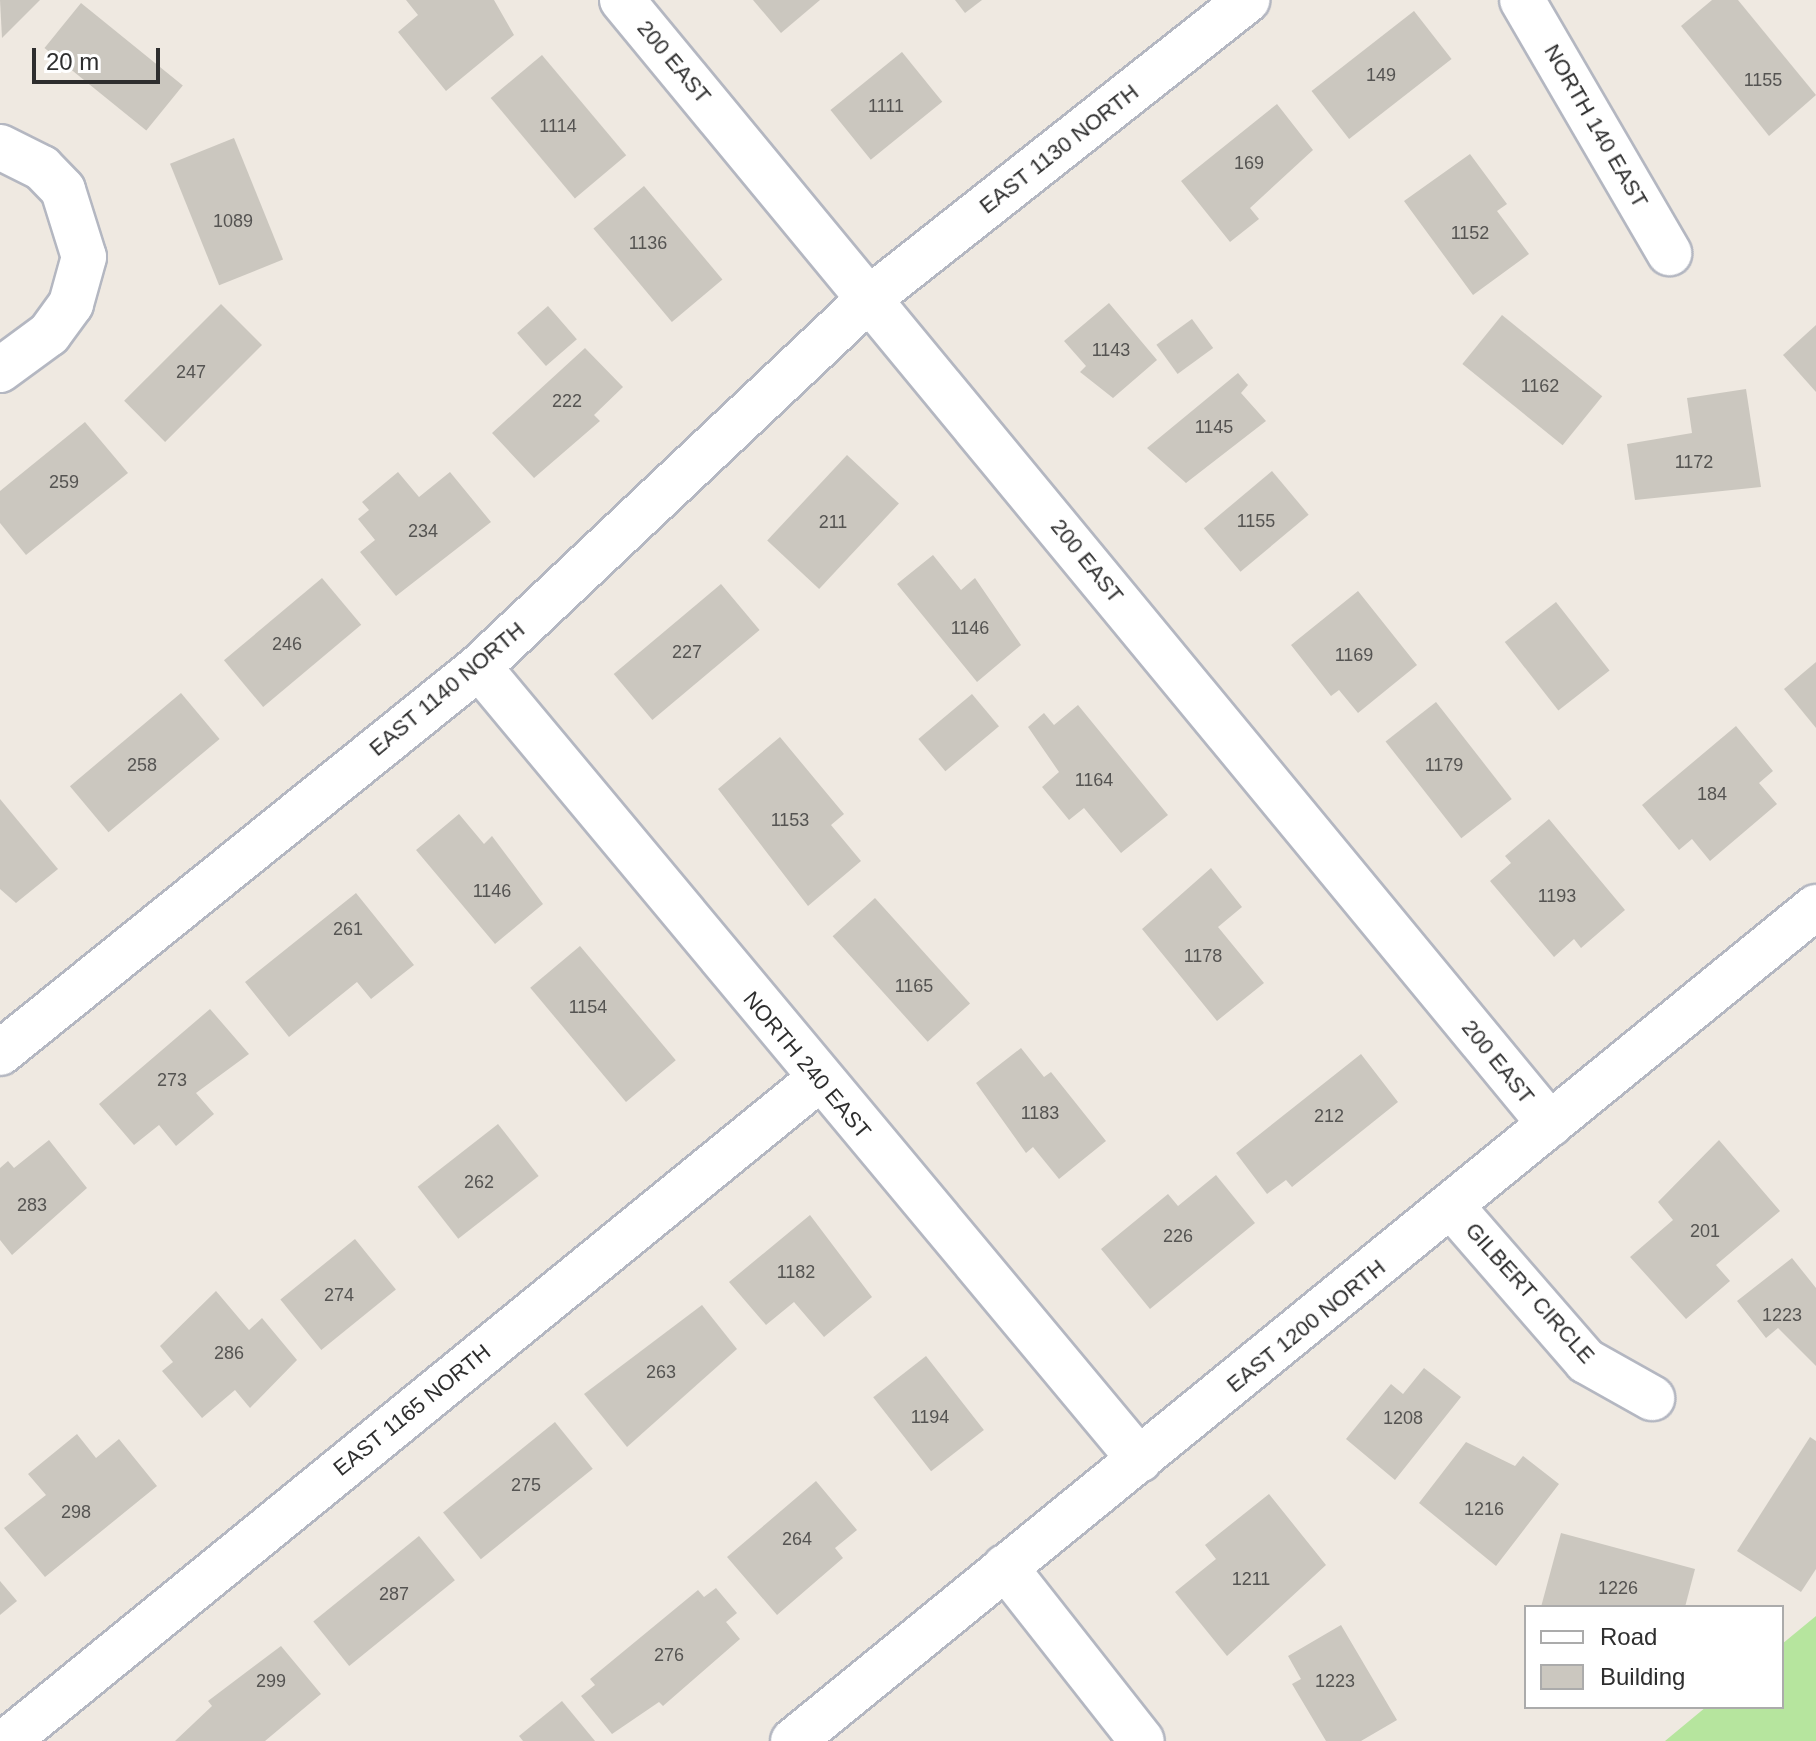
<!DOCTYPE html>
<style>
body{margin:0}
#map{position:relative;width:1816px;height:1741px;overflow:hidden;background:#efe9e1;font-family:Arial,sans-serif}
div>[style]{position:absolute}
.green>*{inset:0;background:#b6e59e}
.building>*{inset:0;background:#cbc7bf;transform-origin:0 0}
.roads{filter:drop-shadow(2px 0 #b4b7c1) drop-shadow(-2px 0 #b4b7c1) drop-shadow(0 2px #b4b7c1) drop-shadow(0 -2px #b4b7c1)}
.street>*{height:44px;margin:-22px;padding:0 22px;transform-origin:22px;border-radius:22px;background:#fff}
.secondary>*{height:44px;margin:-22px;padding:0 22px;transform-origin:22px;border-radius:22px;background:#fff}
span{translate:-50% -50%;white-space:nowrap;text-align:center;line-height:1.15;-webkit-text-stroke:8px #fff;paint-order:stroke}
.number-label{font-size:18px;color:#555452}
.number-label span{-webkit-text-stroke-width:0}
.street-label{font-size:22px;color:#2e2e2e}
.legend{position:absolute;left:1524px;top:1605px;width:260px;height:104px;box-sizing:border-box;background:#fff;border:2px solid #ababab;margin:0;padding:10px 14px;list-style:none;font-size:24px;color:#2e2e2e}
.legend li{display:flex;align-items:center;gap:16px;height:40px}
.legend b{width:40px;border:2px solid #ababab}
.scale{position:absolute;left:32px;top:48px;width:128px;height:36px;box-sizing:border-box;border:4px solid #2e2e2e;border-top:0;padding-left:10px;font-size:24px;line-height:28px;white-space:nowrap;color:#2e2e2e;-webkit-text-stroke:6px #fff;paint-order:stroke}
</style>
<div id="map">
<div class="green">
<div style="clip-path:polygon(1816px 1616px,1816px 1741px,1665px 1741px,1706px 1707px,1782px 1707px,1782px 1644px)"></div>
</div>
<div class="building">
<div style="clip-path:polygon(0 0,40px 0,2px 38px)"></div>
<div style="clip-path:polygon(406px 0,494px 0,514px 35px,446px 91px,398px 32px,418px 15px)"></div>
<div style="clip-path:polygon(753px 0,820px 0,781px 33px)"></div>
<div style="clip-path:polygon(955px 0,982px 0,965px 13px)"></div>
<div style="clip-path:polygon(1712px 0,1738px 0,1816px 95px,1769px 136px,1681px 26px)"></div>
<div style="left:81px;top:3px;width:131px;height:58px;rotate:39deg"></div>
<div style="left:1414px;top:11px;width:61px;height:130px;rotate:52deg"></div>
<div style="left:902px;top:52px;width:64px;height:92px;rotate:51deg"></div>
<div style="left:542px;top:55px;width:131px;height:67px;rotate:50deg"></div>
<div style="clip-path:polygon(1277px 104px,1313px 150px,1250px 208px,1259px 219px,1230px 242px,1181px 181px)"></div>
<div style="left:234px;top:138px;width:131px;height:69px;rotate:68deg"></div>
<div style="clip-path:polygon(1470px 154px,1507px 204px,1497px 211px,1529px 254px,1473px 295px,1404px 201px)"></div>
<div style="left:644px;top:186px;width:122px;height:66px;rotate:50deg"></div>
<div style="clip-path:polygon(1109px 303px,1157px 360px,1113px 398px,1080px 372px,1086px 366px,1064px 341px)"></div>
<div style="left:221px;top:304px;width:58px;height:137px;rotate:45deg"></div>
<div style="left:548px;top:306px;width:44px;height:41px;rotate:49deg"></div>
<div style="left:1502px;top:315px;width:129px;height:63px;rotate:39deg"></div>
<div style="left:1192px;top:319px;width:36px;height:44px;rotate:54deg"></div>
<div style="clip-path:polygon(1816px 325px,1816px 392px,1783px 355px)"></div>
<div style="clip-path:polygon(585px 348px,623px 387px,594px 415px,600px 421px,534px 478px,492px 433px)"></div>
<div style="clip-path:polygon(1238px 373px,1248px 385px,1241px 393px,1266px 421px,1186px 483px,1147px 448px)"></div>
<div style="clip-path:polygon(1746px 389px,1761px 487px,1635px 500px,1627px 444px,1692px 433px,1687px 398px)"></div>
<div style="clip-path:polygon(85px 422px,128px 473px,26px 555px,0 523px,0 491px)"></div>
<div style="left:847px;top:455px;width:71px;height:117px;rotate:43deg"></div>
<div style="left:1272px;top:471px;width:57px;height:89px;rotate:50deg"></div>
<div style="clip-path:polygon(398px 472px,419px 497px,450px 472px,491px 522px,396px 596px,360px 552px,375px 540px,358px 519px,369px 510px,362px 502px)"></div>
<div style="clip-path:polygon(933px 555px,961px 590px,975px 578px,1021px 645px,977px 682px,897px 584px)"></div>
<div style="left:322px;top:578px;width:61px;height:128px;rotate:50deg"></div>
<div style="left:721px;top:584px;width:60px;height:140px;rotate:50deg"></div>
<div style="clip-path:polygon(1358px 591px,1417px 665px,1358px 713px,1339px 690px,1331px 696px,1291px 645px)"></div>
<div style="left:1556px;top:602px;width:87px;height:65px;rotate:52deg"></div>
<div style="clip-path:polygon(1816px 662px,1816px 728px,1784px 689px)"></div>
<div style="left:181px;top:693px;width:60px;height:145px;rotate:50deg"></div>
<div style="left:972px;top:694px;width:42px;height:70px;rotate:50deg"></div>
<div style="left:1436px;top:702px;width:123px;height:64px;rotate:52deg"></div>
<div style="clip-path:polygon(1078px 705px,1168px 815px,1121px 853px,1084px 808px,1069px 820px,1042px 787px,1059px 772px,1028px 727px,1044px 713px,1054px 725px)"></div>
<div style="clip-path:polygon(1736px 726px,1773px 771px,1759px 783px,1777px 804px,1710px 861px,1692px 839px,1679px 850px,1642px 805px)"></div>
<div style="clip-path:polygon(780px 737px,844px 814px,831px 825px,861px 861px,808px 906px,718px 789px)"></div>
<div style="clip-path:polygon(0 799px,58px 869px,16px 903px,0 889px)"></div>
<div style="clip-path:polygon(459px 814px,484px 844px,492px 836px,543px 904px,495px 944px,416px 850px)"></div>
<div style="clip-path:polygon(1549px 819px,1625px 910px,1581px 948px,1574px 939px,1554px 957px,1490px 881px,1511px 863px,1505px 856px)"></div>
<div style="clip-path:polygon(1211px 868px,1242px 907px,1218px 927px,1264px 983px,1217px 1021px,1142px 929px)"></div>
<div style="clip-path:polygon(356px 893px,414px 965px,371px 999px,357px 982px,289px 1037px,245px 982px)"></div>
<div style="left:875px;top:898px;width:142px;height:57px;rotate:48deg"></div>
<div style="left:580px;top:946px;width:149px;height:65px;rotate:50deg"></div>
<div style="clip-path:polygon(210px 1009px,249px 1054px,196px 1093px,214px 1114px,176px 1146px,159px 1125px,134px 1145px,99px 1104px)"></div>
<div style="clip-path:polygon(1021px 1048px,1044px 1077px,1051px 1072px,1106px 1141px,1059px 1179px,1033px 1147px,1026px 1153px,976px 1083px)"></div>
<div style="clip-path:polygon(1361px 1054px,1398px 1102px,1292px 1187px,1286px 1180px,1267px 1194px,1236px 1153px)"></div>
<div style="left:498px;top:1124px;width:66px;height:102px;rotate:52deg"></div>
<div style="clip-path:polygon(49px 1140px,87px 1188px,12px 1255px,0 1240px,0 1168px,8px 1161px,14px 1168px)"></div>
<div style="clip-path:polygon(1719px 1140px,1780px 1211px,1716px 1265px,1730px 1281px,1686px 1319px,1630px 1257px,1673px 1220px,1658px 1202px)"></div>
<div style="clip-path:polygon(1216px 1175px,1255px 1223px,1150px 1309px,1101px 1249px,1168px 1194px,1178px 1206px)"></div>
<div style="clip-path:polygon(810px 1215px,872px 1297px,824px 1337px,794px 1302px,766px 1325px,729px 1282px)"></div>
<div style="left:355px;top:1239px;width:65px;height:96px;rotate:51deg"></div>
<div style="clip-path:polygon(1792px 1258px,1816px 1288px,1816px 1366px,1778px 1328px,1766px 1338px,1737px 1301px)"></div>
<div style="clip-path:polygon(216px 1291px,249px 1330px,262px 1318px,297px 1360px,250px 1408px,235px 1390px,202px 1418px,162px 1371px,173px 1362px,160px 1346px)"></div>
<div style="clip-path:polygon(702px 1305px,737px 1349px,627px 1447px,584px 1394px)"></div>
<div style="left:926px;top:1356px;width:94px;height:67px;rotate:52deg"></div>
<div style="clip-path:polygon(1424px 1368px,1461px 1397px,1395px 1480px,1346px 1439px,1391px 1384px,1403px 1394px)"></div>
<div style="left:555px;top:1422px;width:60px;height:144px;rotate:51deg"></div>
<div style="clip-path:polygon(77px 1434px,96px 1458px,119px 1439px,157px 1486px,45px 1577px,4px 1528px,46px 1495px,28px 1474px)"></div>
<div style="clip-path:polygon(1810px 1437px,1816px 1441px,1816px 1569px,1801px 1592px,1737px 1551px)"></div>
<div style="clip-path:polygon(1466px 1442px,1515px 1466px,1523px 1456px,1559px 1484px,1496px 1566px,1419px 1503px)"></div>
<div style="clip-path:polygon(816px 1481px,857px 1530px,835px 1548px,843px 1558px,777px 1615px,727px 1557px)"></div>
<div style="clip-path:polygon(1269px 1494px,1326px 1565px,1227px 1656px,1175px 1592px,1216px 1559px,1205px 1545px)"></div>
<div style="clip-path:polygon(1561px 1533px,1695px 1569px,1685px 1607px,1541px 1607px)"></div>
<div style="left:419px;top:1536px;width:57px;height:136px;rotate:51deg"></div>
<div style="clip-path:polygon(0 1581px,17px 1601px,0 1615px)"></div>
<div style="clip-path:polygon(716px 1588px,737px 1613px,726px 1622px,740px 1639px,663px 1706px,659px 1702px,612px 1734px,581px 1696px,595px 1685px,590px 1679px,698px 1590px,704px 1597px)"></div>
<div style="clip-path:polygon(1341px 1625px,1397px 1720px,1361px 1741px,1326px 1741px,1292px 1684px,1301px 1679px,1288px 1656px)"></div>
<div style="clip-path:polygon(281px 1646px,321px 1694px,265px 1741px,175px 1741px,212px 1706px,208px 1701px)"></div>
<div style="clip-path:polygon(562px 1701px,595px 1741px,523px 1741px,519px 1736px)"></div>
</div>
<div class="roads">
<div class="street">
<div style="left:622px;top:0;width:1458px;rotate:50.46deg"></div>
<div style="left:1522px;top:0;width:293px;rotate:59.8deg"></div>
<div style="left:0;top:147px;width:47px;rotate:26.6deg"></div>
<div style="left:42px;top:168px;width:30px;rotate:46deg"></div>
<div style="left:63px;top:190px;width:70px;rotate:72.6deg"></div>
<div style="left:84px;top:257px;width:49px;rotate:105.5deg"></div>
<div style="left:71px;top:304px;width:37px;rotate:126deg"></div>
<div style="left:49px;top:334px;width:61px;rotate:143.7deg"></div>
<div style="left:479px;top:667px;width:1032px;rotate:50.19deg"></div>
<div style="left:0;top:1053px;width:615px;rotate:-38.86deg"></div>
<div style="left:479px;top:667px;width:538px;rotate:-43.34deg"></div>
<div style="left:870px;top:298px;width:481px;rotate:-38.3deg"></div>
<div style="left:1453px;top:1208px;width:203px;rotate:49deg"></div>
<div style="left:1586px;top:1361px;width:76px;rotate:29.3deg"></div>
<div style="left:1005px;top:1567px;width:221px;rotate:51.8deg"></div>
<div style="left:7px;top:1741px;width:1046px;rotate:-39.18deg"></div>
</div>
<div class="secondary">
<div style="left:793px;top:1741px;width:1320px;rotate:-39.19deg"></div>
</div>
</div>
<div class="number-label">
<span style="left:1381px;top:75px">149</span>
<span style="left:1763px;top:80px">1155</span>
<span style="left:886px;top:106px">1111</span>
<span style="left:558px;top:126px">1114</span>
<span style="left:1249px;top:163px">169</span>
<span style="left:233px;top:221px">1089</span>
<span style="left:1470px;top:233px">1152</span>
<span style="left:648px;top:243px">1136</span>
<span style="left:1111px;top:350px">1143</span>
<span style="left:191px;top:372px">247</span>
<span style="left:1540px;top:386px">1162</span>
<span style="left:567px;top:401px">222</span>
<span style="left:1214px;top:427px">1145</span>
<span style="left:1694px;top:462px">1172</span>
<span style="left:64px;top:482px">259</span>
<span style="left:1256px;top:521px">1155</span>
<span style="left:833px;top:522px">211</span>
<span style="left:423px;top:531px">234</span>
<span style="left:970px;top:628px">1146</span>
<span style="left:287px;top:644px">246</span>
<span style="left:687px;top:652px">227</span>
<span style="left:1354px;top:655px">1169</span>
<span style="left:142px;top:765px">258</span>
<span style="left:1444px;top:765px">1179</span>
<span style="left:1094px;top:780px">1164</span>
<span style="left:1712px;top:794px">184</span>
<span style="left:790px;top:820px">1153</span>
<span style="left:492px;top:891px">1146</span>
<span style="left:1557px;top:896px">1193</span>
<span style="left:348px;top:929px">261</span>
<span style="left:1203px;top:956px">1178</span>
<span style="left:914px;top:986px">1165</span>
<span style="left:588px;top:1007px">1154</span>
<span style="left:172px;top:1080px">273</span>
<span style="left:1040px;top:1113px">1183</span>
<span style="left:1329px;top:1116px">212</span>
<span style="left:479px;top:1182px">262</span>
<span style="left:32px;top:1205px">283</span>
<span style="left:1705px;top:1231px">201</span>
<span style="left:1178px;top:1236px">226</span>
<span style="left:796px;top:1272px">1182</span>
<span style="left:339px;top:1295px">274</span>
<span style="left:1782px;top:1315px">1223</span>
<span style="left:229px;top:1353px">286</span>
<span style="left:661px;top:1372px">263</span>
<span style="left:930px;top:1417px">1194</span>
<span style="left:1403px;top:1418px">1208</span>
<span style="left:526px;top:1485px">275</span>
<span style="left:1484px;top:1509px">1216</span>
<span style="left:76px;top:1512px">298</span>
<span style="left:797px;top:1539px">264</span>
<span style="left:1251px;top:1579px">1211</span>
<span style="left:1618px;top:1588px">1226</span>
<span style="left:394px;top:1594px">287</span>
<span style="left:669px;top:1655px">276</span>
<span style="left:271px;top:1681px">299</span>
<span style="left:1335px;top:1681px">1223</span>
</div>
<div class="street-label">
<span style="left:674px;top:62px;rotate:50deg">200 EAST</span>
<span style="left:1596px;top:126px;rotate:60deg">NORTH 140 EAST</span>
<span style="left:1059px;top:149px;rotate:-38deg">EAST 1130 NORTH</span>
<span style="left:1087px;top:561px;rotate:51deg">200 EAST</span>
<span style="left:447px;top:689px;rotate:-40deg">EAST 1140 NORTH</span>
<span style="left:1498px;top:1062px;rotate:51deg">200 EAST</span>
<span style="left:807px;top:1065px;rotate:50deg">NORTH 240 EAST</span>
<span style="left:1530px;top:1293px;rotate:48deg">GILBERT CIRCLE</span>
<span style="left:1306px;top:1326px;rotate:-39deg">EAST 1200 NORTH</span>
<span style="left:412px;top:1410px;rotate:-39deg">EAST 1165 NORTH</span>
</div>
<ul class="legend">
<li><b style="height:10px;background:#fff"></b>Road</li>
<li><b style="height:22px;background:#cbc7bf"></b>Building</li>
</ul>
<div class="scale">20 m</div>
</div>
